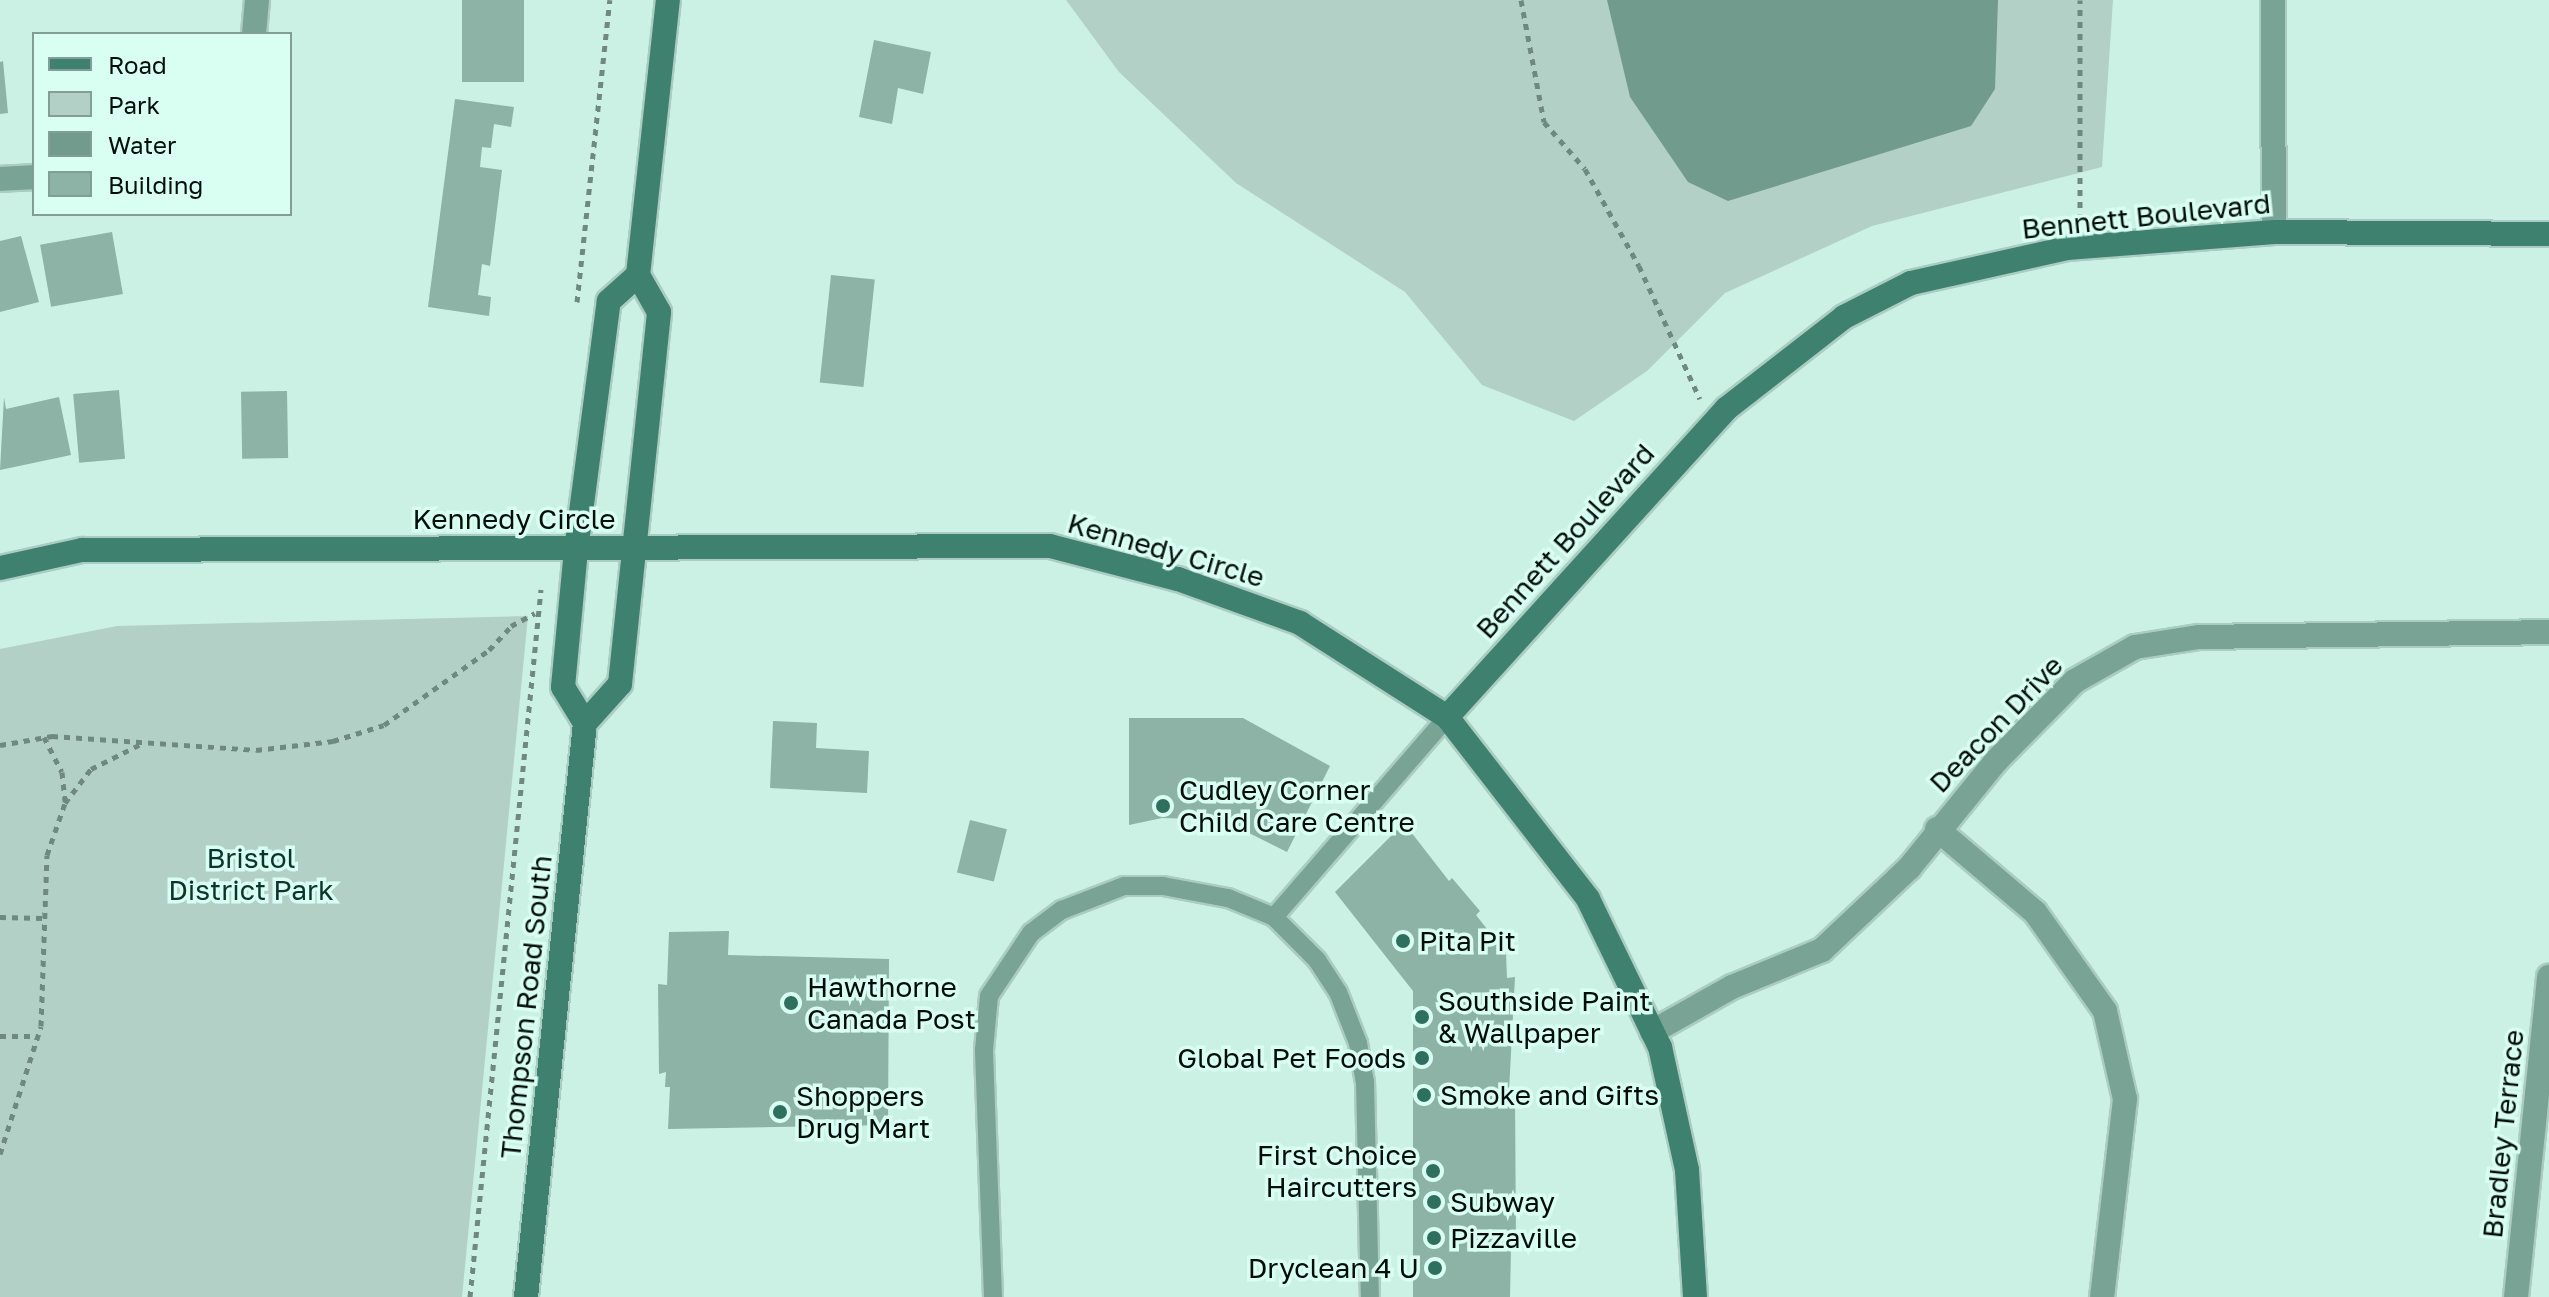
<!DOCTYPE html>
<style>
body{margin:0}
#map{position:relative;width:2549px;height:1297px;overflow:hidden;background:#cbf1e4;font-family:"Golos Text",sans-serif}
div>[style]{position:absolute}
.green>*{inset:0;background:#b2d0c6}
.water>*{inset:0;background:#719b8d}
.building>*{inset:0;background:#8db2a6;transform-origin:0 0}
.path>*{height:5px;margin-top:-2.5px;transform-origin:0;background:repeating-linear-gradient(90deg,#6f8980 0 6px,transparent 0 12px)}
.roads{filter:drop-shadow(2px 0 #abcdc1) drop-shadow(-2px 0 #abcdc1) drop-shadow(0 2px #abcdc1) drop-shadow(0 -2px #abcdc1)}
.lane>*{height:18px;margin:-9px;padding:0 9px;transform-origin:9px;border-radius:9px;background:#79a395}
.street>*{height:24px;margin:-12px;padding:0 12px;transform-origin:12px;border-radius:12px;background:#79a395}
.secondary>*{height:24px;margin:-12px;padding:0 12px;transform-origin:12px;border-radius:12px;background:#3e816e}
.dots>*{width:22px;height:22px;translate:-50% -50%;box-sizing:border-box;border:4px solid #d8fff1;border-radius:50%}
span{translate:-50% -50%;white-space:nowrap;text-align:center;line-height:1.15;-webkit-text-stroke:7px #d8fff1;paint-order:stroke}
.street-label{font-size:28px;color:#030e0a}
.poi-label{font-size:28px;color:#030e0a}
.left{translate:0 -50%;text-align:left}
.right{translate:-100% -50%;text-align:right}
.park-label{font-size:28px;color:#0c342a}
.legend{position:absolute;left:32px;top:32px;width:260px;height:184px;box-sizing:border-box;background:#d8fff1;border:2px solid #839f95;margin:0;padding:10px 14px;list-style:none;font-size:24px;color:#030e0a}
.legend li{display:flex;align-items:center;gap:16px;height:40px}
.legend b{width:40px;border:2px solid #839f95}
</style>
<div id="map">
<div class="green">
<div style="clip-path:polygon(1066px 0,2113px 0,2102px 167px,1872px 226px,1725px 293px,1647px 371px,1574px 421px,1482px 385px,1405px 292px,1236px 183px,1119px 72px)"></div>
<div style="clip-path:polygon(528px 616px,462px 1297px,0 1297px,0 649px,117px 626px)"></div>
</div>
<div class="water">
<div style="clip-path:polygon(1607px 0,1998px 0,1995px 89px,1971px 126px,1728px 201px,1688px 182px,1630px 97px)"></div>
</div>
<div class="building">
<div style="left:462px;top:0;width:62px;height:82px"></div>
<div style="clip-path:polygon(874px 40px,931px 52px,923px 94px,898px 88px,892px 124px,859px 117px)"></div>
<div style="clip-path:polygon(3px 61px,8px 113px,0 114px,0 62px)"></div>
<div style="clip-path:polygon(455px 99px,514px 107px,511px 127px,494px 124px,491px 148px,482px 147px,480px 167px,502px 170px,490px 266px,482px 264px,478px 295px,491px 297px,489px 316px,428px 307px)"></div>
<div style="left:112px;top:232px;width:63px;height:73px;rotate:80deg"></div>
<div style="clip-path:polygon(21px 236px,39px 302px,0 312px,0 241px)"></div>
<div style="left:831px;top:275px;width:44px;height:108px;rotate:6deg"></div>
<div style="left:119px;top:390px;width:69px;height:46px;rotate:85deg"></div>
<div style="left:287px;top:391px;width:67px;height:46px;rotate:89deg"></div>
<div style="clip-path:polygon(4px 397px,6px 409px,59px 397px,71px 455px,0 470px)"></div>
<div style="clip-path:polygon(1129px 718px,1243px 718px,1330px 766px,1287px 852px,1223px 820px,1162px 818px,1129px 825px)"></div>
<div style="clip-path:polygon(773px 721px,817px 723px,816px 748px,869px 751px,867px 793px,770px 788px)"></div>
<div style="left:970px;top:820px;width:38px;height:54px;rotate:14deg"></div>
<div style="clip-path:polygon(1404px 823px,1449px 881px,1452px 878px,1480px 911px,1476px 915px,1506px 953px,1507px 978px,1515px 977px,1509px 1091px,1515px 1091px,1516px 1250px,1511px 1249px,1510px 1297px,1413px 1297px,1413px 991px,1335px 892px)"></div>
<div style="clip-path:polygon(729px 931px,728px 955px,889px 959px,888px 1125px,668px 1129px,670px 1087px,665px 1087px,666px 1072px,659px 1074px,658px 984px,667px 985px,669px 932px)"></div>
</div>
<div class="path">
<div style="left:1521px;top:0;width:124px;rotate:79.3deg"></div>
<div style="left:1544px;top:122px;width:62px;rotate:48.9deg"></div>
<div style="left:1585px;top:169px;width:111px;rotate:60.9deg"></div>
<div style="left:1639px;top:266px;width:146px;rotate:65.4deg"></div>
<div style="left:2080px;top:219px;width:219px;rotate:-90deg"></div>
<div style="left:577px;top:302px;width:304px;rotate:-83.8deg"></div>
<div style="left:44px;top:737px;width:39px;rotate:63deg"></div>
<div style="left:62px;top:772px;width:30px;rotate:84deg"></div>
<div style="left:0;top:745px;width:53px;rotate:-9.8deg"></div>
<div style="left:52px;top:736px;width:204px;rotate:3.9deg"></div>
<div style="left:256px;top:750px;width:78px;rotate:-6.7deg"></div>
<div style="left:333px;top:741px;width:53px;rotate:-17.4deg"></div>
<div style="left:384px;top:725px;width:129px;rotate:-35.5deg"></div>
<div style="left:489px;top:650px;width:33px;rotate:-47deg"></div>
<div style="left:511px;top:626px;width:27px;rotate:-28deg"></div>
<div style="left:0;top:917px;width:42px;rotate:1.4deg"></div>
<div style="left:0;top:1036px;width:38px"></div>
<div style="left:0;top:1154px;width:134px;rotate:-72.2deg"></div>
<div style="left:41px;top:1026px;width:171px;rotate:-88deg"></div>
<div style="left:47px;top:855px;width:55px;rotate:-70.9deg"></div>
<div style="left:65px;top:803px;width:43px;rotate:-52.6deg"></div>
<div style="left:91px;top:769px;width:60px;rotate:-26.6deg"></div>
<div style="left:470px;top:1297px;width:711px;rotate:-84.27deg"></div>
</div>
<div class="roads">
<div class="lane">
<div style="left:1274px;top:917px;width:264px;rotate:-49.1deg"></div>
<div style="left:993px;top:1297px;width:247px;rotate:-92.1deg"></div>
<div style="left:984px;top:1050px;width:54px;rotate:-84.7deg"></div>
<div style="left:989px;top:996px;width:76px;rotate:-56.3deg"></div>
<div style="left:1031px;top:933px;width:39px;rotate:-37deg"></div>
<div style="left:1062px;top:910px;width:66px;rotate:-21.2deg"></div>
<div style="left:1124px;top:886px;width:39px"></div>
<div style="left:1163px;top:886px;width:66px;rotate:10.5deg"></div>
<div style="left:1228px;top:898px;width:50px;rotate:22.4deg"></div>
<div style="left:1274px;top:917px;width:61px;rotate:45deg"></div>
<div style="left:1317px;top:960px;width:38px;rotate:57deg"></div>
<div style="left:1338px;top:992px;width:55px;rotate:68.6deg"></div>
<div style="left:1358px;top:1043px;width:39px;rotate:80deg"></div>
<div style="left:1365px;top:1081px;width:216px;rotate:88.7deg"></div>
</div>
<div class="street">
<div style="left:2273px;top:0;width:232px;rotate:89.8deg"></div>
<div style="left:254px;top:34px;width:34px;rotate:-85deg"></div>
<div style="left:0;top:179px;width:34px;rotate:-3deg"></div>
<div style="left:1937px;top:829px;width:128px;rotate:40.3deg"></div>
<div style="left:2035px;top:912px;width:121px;rotate:54.7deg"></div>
<div style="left:2105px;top:1011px;width:90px;rotate:77.2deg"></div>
<div style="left:2125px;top:1099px;width:199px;rotate:96.6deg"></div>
<div style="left:1652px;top:1032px;width:92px;rotate:-29.4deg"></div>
<div style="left:1732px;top:987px;width:97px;rotate:-22.3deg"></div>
<div style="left:1822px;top:950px;width:120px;rotate:-43.3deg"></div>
<div style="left:1909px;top:868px;width:138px;rotate:-50.9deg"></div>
<div style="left:1996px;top:761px;width:112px;rotate:-45.4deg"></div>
<div style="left:2075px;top:681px;width:69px;rotate:-29.5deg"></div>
<div style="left:2135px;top:647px;width:65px;rotate:-8.9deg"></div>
<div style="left:2199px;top:637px;width:350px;rotate:-0.8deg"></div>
<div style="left:2516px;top:1297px;width:322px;rotate:-84.1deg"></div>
</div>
<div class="secondary">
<div style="left:0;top:568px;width:84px;rotate:-12.4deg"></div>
<div style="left:82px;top:550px;width:968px;rotate:-0.24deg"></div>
<div style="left:1050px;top:546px;width:132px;rotate:14.5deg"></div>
<div style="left:1178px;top:579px;width:130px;rotate:19.8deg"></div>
<div style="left:1300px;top:623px;width:174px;rotate:32.6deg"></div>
<div style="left:1447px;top:717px;width:230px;rotate:52.2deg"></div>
<div style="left:1588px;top:899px;width:165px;rotate:64.1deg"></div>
<div style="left:1660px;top:1047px;width:126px;rotate:77.6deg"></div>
<div style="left:1687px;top:1170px;width:127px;rotate:86.4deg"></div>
<div style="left:1447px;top:717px;width:416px;rotate:-47.8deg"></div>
<div style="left:1726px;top:409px;width:150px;rotate:-37.9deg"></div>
<div style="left:1844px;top:317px;width:75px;rotate:-26.9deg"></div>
<div style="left:1911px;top:283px;width:160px;rotate:-12.6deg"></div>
<div style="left:2067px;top:248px;width:208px;rotate:-4.4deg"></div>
<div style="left:2274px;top:232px;width:275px;rotate:0.4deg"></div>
<div style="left:585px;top:723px;width:42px;rotate:-121.4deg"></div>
<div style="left:563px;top:687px;width:138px;rotate:-84.6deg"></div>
<div style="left:576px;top:550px;width:251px;rotate:-82.5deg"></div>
<div style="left:609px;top:301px;width:39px;rotate:-42deg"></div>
<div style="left:526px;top:1297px;width:577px;rotate:-84.13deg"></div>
<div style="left:585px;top:723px;width:52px;rotate:-48.1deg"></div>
<div style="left:620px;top:684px;width:374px;rotate:-84deg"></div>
<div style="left:659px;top:312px;width:43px;rotate:-119.6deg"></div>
<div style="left:638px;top:275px;width:277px;rotate:-83.8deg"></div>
</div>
</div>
<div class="dots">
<div style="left:1163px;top:806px;background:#2f6f5e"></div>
<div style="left:1403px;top:941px;background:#2f6f5e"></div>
<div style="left:791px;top:1003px;background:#2f6f5e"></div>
<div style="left:1422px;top:1017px;background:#2f6f5e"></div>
<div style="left:1422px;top:1058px;background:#2f6f5e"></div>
<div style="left:1424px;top:1095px;background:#2f6f5e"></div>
<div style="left:780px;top:1112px;background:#2f6f5e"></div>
<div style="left:1433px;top:1171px;background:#2f6f5e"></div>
<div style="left:1434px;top:1202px;background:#2f6f5e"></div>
<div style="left:1434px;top:1238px;background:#2f6f5e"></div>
<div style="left:1435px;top:1268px;background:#2f6f5e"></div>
</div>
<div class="street-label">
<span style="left:2146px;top:216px;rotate:-6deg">Bennett Boulevard</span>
<span style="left:514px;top:519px">Kennedy Circle</span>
<span style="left:1565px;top:541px;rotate:-48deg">Bennett Boulevard</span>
<span style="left:1166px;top:550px;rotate:16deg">Kennedy Circle</span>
<span style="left:1996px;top:724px;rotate:-46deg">Deacon Drive</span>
<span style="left:526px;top:1007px;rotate:-84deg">Thompson Road South</span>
<span style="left:2503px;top:1134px;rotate:-84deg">Bradley Terrace</span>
</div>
<div class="poi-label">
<span class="left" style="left:1179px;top:806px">Cudley Corner<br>Child Care Centre</span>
<span class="left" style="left:1419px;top:941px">Pita Pit</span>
<span class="left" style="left:807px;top:1003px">Hawthorne<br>Canada Post</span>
<span class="left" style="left:1438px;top:1017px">Southside Paint<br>&amp; Wallpaper</span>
<span class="right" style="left:1406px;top:1058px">Global Pet Foods</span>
<span class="left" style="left:1440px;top:1095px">Smoke and Gifts</span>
<span class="left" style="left:796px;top:1112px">Shoppers<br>Drug Mart</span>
<span class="right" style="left:1417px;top:1171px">First Choice<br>Haircutters</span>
<span class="left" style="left:1450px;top:1202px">Subway</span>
<span class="left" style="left:1450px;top:1238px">Pizzaville</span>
<span class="right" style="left:1419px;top:1268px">Dryclean 4 U</span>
</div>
<div class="park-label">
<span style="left:251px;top:874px">Bristol<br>District Park</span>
</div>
<ul class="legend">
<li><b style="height:10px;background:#3e816e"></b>Road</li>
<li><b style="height:22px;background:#b2d0c6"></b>Park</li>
<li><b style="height:22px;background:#719b8d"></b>Water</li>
<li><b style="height:22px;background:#8db2a6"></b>Building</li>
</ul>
</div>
